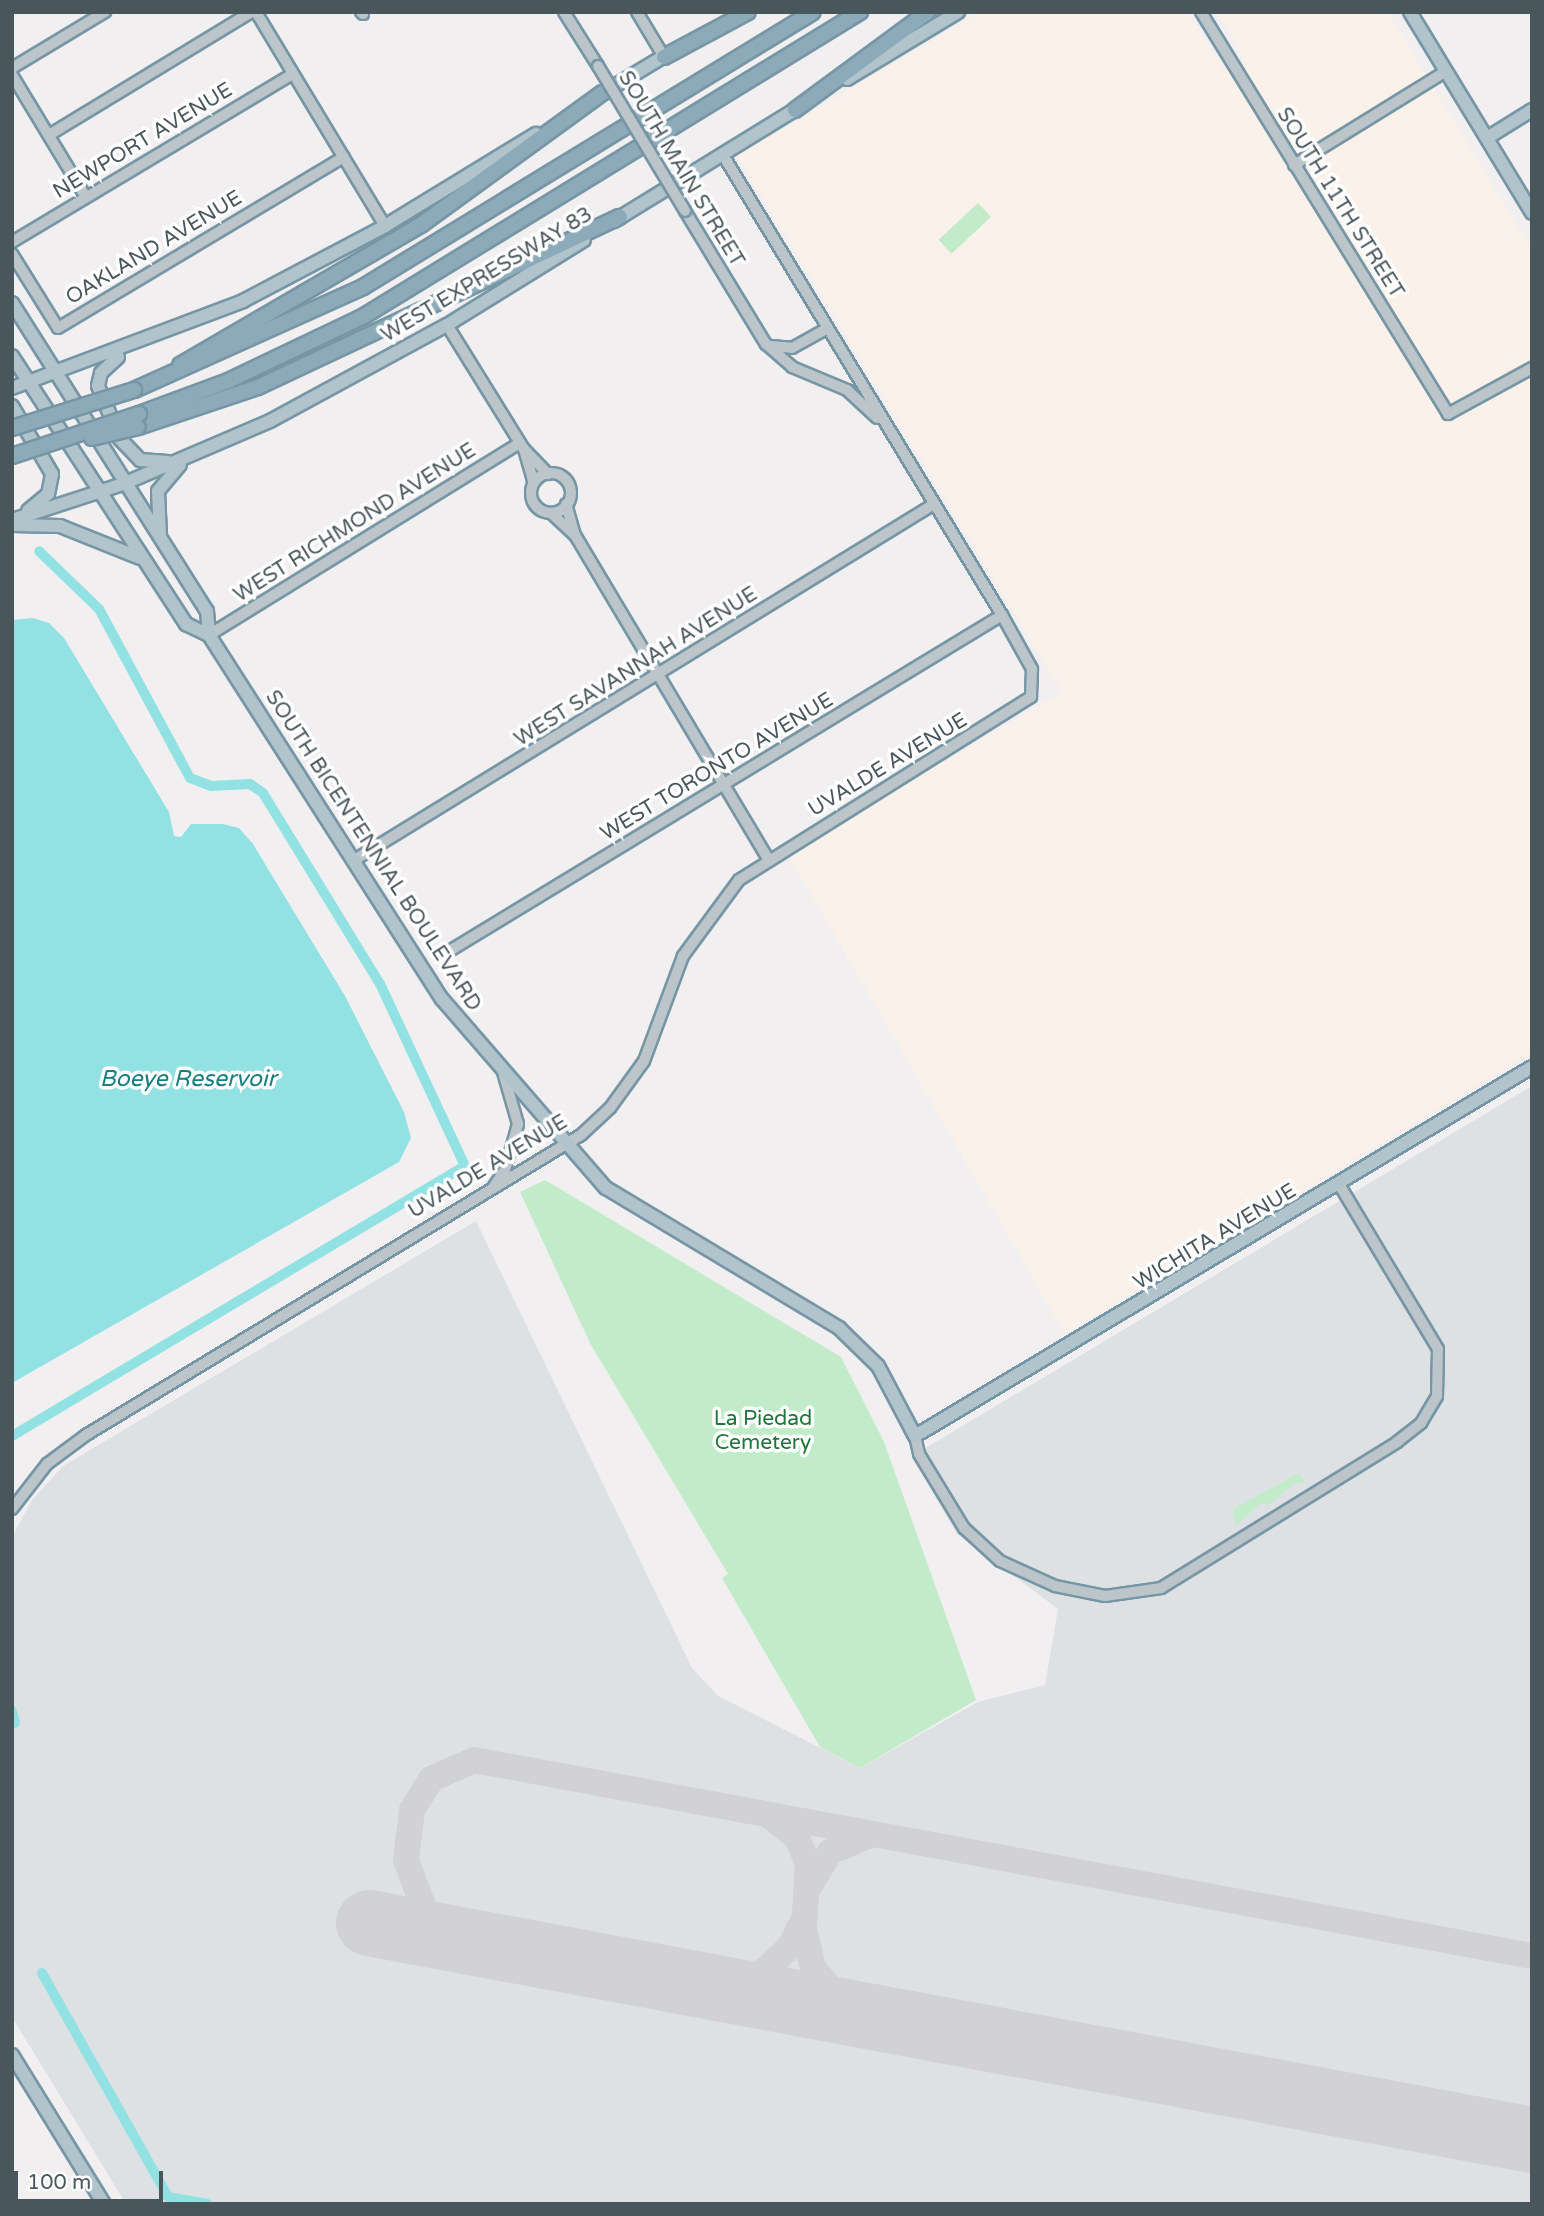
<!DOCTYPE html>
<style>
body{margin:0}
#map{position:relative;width:1544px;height:2216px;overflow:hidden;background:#f1eff0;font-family:"Varela Round",sans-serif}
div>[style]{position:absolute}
.commercial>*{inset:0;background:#faf2ea}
.airport>*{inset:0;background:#dee1e3}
.green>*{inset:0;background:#c2ebca;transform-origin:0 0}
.water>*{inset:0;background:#93e2e3}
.canal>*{height:10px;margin:-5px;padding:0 5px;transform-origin:5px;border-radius:5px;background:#93e2e3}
.taxiway>*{height:26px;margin:-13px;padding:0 13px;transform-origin:13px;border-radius:13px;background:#d2d2d4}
.runway>*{height:66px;margin:-33px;padding:0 33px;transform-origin:33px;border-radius:33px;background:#d2d2d4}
.roads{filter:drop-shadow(2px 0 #7796a5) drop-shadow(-2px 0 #7796a5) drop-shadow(0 2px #7796a5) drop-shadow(0 -2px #7796a5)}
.minor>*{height:10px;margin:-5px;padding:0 5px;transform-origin:5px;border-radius:5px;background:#bcc6ca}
.minor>.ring{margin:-5px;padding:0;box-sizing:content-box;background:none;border:10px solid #bcc6ca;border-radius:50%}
.major>*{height:12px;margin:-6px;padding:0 6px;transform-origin:6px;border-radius:6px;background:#b1c3cb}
.highway>*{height:14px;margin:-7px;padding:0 7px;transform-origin:7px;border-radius:7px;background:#8caab9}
.bridges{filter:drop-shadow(2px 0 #7796a5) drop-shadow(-2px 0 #7796a5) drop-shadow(0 2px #7796a5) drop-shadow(0 -2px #7796a5)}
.minor-bridge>*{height:10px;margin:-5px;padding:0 5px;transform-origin:5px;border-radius:5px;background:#bcc6ca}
.highway-bridge>*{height:14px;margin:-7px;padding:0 7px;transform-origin:7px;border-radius:7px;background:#8caab9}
span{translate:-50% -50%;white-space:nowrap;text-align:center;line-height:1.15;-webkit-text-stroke:7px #fff;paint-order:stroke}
.street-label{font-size:21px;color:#49565b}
.park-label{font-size:21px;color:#20753a}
.water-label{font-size:23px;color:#187f80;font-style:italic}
.frame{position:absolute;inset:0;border:14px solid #49565b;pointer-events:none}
.scale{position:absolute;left:14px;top:2171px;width:149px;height:32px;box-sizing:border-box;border:4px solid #49565b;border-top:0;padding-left:9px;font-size:21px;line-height:24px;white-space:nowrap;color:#49565b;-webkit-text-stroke:5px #fff;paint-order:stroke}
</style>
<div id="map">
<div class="commercial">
<div style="clip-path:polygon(980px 12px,1187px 12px,1224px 70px,1245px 60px,1216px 12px,1388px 12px,1532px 251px,1532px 1053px,1065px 1334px,788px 854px,1062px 692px,737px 156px)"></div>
</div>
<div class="airport">
<div style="clip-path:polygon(1532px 1086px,1532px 2204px,126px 2204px,12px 2017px,12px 1537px,32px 1500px,63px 1466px,476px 1221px,692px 1668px,718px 1696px,860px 1768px,978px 1702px,1045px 1685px,1058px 1609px,957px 1534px,912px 1456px)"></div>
</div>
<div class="green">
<div style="left:978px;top:203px;width:19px;height:54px;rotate:47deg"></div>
<div style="clip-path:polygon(545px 1180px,841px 1357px,884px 1442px,976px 1700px,860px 1768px,820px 1747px,722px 1578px,728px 1574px,590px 1343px,520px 1192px)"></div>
<div style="clip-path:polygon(1299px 1473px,1305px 1484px,1296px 1482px,1269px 1505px,1261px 1503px,1235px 1526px,1233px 1509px)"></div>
</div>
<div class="water">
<div style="clip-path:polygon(33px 618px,49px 623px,64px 638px,169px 812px,174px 836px,181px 837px,191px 824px,223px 824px,239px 828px,253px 844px,345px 996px,404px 1112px,411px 1138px,399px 1162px,12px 1383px,12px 620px)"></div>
</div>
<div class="canal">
<div style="left:12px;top:1436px;width:527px;rotate:-30.8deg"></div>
<div style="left:465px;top:1166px;width:201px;rotate:-115deg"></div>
<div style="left:380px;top:984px;width:224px;rotate:-121.5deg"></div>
<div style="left:263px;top:793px;width:16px;rotate:-145deg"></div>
<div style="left:250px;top:784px;width:39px;rotate:177deg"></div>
<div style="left:211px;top:786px;width:22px;rotate:-159deg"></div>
<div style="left:190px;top:778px;width:192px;rotate:-118.3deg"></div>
<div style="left:99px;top:609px;width:83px;rotate:-136deg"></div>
<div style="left:12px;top:1711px;width:12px;rotate:76deg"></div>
<div style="left:42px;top:1973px;width:257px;rotate:60.6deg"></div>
<div style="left:168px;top:2197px;width:40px;rotate:10deg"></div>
</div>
<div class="taxiway">
<div style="left:770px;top:1816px;width:35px;rotate:39deg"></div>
<div style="left:797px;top:1838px;width:28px;rotate:67deg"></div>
<div style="left:808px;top:1864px;width:64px;rotate:93.6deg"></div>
<div style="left:804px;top:1928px;width:41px;rotate:77.3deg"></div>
<div style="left:813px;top:1968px;width:40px;rotate:49deg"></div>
<div style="left:839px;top:1998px;width:47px;rotate:26.6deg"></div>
<div style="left:809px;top:1887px;width:41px;rotate:-59deg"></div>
<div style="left:830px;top:1852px;width:43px;rotate:-23deg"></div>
<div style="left:434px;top:1935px;width:80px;rotate:-110.5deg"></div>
<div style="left:406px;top:1860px;width:50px;rotate:-83.2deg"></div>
<div style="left:412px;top:1810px;width:36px;rotate:-58deg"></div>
<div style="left:431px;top:1779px;width:47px;rotate:-23.8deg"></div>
<div style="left:474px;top:1760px;width:1076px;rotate:10.5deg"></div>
<div style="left:700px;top:1985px;width:38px;rotate:-5deg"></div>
<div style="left:738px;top:1982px;width:30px;rotate:-24deg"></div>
<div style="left:765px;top:1970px;width:33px;rotate:-43deg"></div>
<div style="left:789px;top:1948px;width:31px;rotate:-63deg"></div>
<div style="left:1500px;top:2134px;width:32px;rotate:-2deg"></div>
</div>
<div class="runway">
<div style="left:369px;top:1923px;width:1183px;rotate:10.57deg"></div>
</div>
<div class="roads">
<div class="minor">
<div style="left:256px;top:12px;width:250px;rotate:58.9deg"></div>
<div style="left:361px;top:12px;width:3px;rotate:45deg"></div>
<div style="left:564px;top:12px;width:64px;rotate:57.8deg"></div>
<div style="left:637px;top:12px;width:52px;rotate:59deg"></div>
<div style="left:1201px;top:12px;width:472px;rotate:58.4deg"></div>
<div style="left:1448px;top:414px;width:96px;rotate:-28.7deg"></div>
<div style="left:12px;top:68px;width:109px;rotate:-31.1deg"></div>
<div style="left:12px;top:75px;width:143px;rotate:58.8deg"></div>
<div style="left:49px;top:135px;width:237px;rotate:-31.3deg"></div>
<div style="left:1294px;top:165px;width:179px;rotate:-31.7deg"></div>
<div style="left:685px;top:211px;width:156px;rotate:58.7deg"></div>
<div style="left:766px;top:344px;width:35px;rotate:41deg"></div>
<div style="left:792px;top:367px;width:60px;rotate:22.7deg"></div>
<div style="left:847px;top:390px;width:41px;rotate:43deg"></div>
<div style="left:12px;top:242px;width:327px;rotate:-30.9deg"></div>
<div style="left:12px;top:254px;width:87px;rotate:58.1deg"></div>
<div style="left:58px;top:328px;width:333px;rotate:-30.9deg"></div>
<div style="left:447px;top:325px;width:146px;rotate:58.2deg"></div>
<div style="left:524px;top:449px;width:35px;rotate:46deg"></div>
<div style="left:771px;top:346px;width:21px;rotate:5deg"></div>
<div style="left:792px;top:348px;width:41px;rotate:-29.1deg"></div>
<div style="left:524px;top:449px;width:35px;rotate:74deg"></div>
<div class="ring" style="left:531px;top:473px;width:30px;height:30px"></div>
<div style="left:566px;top:504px;width:32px;rotate:74deg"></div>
<div style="left:575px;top:535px;width:377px;rotate:59.2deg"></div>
<div style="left:551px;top:513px;width:33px;rotate:43deg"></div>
<div style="left:209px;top:635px;width:365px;rotate:-31.7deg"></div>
<div style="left:356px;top:859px;width:678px;rotate:-31.56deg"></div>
<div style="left:451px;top:950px;width:645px;rotate:-31.3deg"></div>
<div style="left:494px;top:1186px;width:19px;rotate:-55deg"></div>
<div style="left:505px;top:1170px;width:48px;rotate:-74.2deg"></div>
<div style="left:518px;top:1124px;width:54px;rotate:-106.1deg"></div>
<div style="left:915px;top:1436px;width:18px;rotate:77deg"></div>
<div style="left:919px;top:1454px;width:87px;rotate:58.7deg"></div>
<div style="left:964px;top:1528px;width:49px;rotate:42.5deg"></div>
<div style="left:1000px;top:1561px;width:60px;rotate:24.4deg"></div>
<div style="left:1055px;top:1586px;width:51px;rotate:11.3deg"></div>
<div style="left:1105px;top:1596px;width:57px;rotate:-8.1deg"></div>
<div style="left:1161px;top:1588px;width:278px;rotate:-31.7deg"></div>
<div style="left:1397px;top:1442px;width:31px;rotate:-38deg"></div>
<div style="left:1421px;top:1423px;width:31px;rotate:-59deg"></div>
<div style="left:1437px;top:1396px;width:47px;rotate:-88.8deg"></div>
<div style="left:1438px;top:1349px;width:192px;rotate:-121deg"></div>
<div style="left:12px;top:1509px;width:57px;rotate:-52.1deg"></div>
<div style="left:47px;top:1464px;width:49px;rotate:-36.6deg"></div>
<div style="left:86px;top:1435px;width:579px;rotate:-31.22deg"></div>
<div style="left:581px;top:1135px;width:40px;rotate:-43deg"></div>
<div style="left:610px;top:1108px;width:58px;rotate:-54.1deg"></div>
<div style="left:644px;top:1061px;width:112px;rotate:-69.6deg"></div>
<div style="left:683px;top:956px;width:94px;rotate:-53.6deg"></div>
<div style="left:739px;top:880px;width:345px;rotate:-32.1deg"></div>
<div style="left:1031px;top:697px;width:28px;rotate:-88deg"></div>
<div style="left:1032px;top:669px;width:62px;rotate:-119.1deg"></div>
<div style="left:1002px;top:615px;width:538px;rotate:-121.24deg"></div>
</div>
<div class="major">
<div style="left:1410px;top:12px;width:235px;rotate:58.7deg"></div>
<div style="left:847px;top:79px;width:130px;rotate:-31.1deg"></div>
<div style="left:603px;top:93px;width:79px;rotate:-31.1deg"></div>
<div style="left:1487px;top:138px;width:53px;rotate:-31.9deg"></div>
<div style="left:614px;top:221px;width:220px;rotate:-31.6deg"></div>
<div style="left:12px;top:303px;width:365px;rotate:57.7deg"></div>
<div style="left:207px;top:611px;width:24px;rotate:85deg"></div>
<div style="left:209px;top:635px;width:432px;rotate:57.4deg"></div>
<div style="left:442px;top:999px;width:250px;rotate:49.1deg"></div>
<div style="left:606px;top:1188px;width:272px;rotate:31deg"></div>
<div style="left:839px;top:1328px;width:54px;rotate:44.3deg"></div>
<div style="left:878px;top:1366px;width:79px;rotate:62.1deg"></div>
<div style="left:915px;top:1436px;width:719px;rotate:-30.88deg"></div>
<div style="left:12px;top:356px;width:320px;rotate:57deg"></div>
<div style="left:186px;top:624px;width:25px;rotate:26deg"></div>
<div style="left:118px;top:357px;width:23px;rotate:137deg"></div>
<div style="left:101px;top:373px;width:13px;rotate:103deg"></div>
<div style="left:98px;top:386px;width:57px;rotate:67.5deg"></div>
<div style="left:120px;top:439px;width:29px;rotate:46deg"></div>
<div style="left:140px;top:460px;width:28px;rotate:4deg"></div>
<div style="left:12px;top:388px;width:247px;rotate:-20.6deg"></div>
<div style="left:243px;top:301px;width:161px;rotate:-27.8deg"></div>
<div style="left:385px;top:226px;width:177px;rotate:-31.4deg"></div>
<div style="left:12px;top:406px;width:79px;rotate:59.5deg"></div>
<div style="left:52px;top:474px;width:20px;rotate:101deg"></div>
<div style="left:48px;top:494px;width:26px;rotate:140deg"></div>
<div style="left:12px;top:520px;width:117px;rotate:-18deg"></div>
<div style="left:123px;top:484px;width:160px;rotate:-23.2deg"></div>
<div style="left:270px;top:421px;width:201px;rotate:-28.5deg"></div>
<div style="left:447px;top:325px;width:161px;rotate:-31.8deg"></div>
<div style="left:13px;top:525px;width:47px;rotate:1.2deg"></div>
<div style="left:60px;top:526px;width:86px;rotate:21.8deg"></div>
<div style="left:160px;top:535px;width:44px;rotate:-92.6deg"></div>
<div style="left:158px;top:491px;width:34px;rotate:-50deg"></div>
<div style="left:12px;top:2055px;width:175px;rotate:58.3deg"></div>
</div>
<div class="highway">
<div style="left:664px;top:57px;width:95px;rotate:-28.2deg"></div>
<div style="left:795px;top:110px;width:165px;rotate:-36.4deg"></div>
<div style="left:180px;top:365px;width:280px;rotate:-30.2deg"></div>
<div style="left:422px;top:224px;width:223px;rotate:-36deg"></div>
<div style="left:134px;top:390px;width:251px;rotate:-24.2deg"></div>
<div style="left:363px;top:287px;width:527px;rotate:-31.43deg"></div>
<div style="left:139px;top:414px;width:95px;rotate:-20.3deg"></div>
<div style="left:228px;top:381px;width:151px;rotate:-25.5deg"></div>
<div style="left:364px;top:316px;width:582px;rotate:-31.5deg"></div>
<div style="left:138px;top:427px;width:126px;rotate:-18.4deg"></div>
<div style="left:258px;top:387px;width:400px;rotate:-25.2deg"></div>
</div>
</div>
<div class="bridges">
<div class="minor-bridge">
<div style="left:598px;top:66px;width:169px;rotate:59deg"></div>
</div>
<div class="highway-bridge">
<div style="left:12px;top:428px;width:128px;rotate:-17.3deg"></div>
<div style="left:92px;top:438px;width:47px;rotate:-13.4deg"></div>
<div style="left:12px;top:456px;width:134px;rotate:-18.3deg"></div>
</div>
</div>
<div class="street-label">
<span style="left:143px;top:141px;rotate:-31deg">NEWPORT AVENUE</span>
<span style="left:681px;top:169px;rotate:59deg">SOUTH MAIN STREET</span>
<span style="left:1340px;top:203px;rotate:58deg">SOUTH 11TH STREET</span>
<span style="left:154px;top:248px;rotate:-31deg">OAKLAND AVENUE</span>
<span style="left:487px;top:275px;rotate:-31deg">WEST EXPRESSWAY 83</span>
<span style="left:355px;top:523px;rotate:-32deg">WEST RICHMOND AVENUE</span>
<span style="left:636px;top:667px;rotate:-32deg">WEST SAVANNAH AVENUE</span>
<span style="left:888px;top:765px;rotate:-31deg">UVALDE AVENUE</span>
<span style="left:717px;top:767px;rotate:-31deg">WEST TORONTO AVENUE</span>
<span style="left:373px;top:851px;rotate:57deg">SOUTH BICENTENNIAL BOULEVARD</span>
<span style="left:488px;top:1167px;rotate:-31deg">UVALDE AVENUE</span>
<span style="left:1215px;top:1237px;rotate:-31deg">WICHITA AVENUE</span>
</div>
<div class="park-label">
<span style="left:763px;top:1431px">La Piedad<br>Cemetery</span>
</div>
<div class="water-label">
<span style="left:188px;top:1079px">Boeye Reservoir</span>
</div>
<div class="frame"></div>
<div class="scale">100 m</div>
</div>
